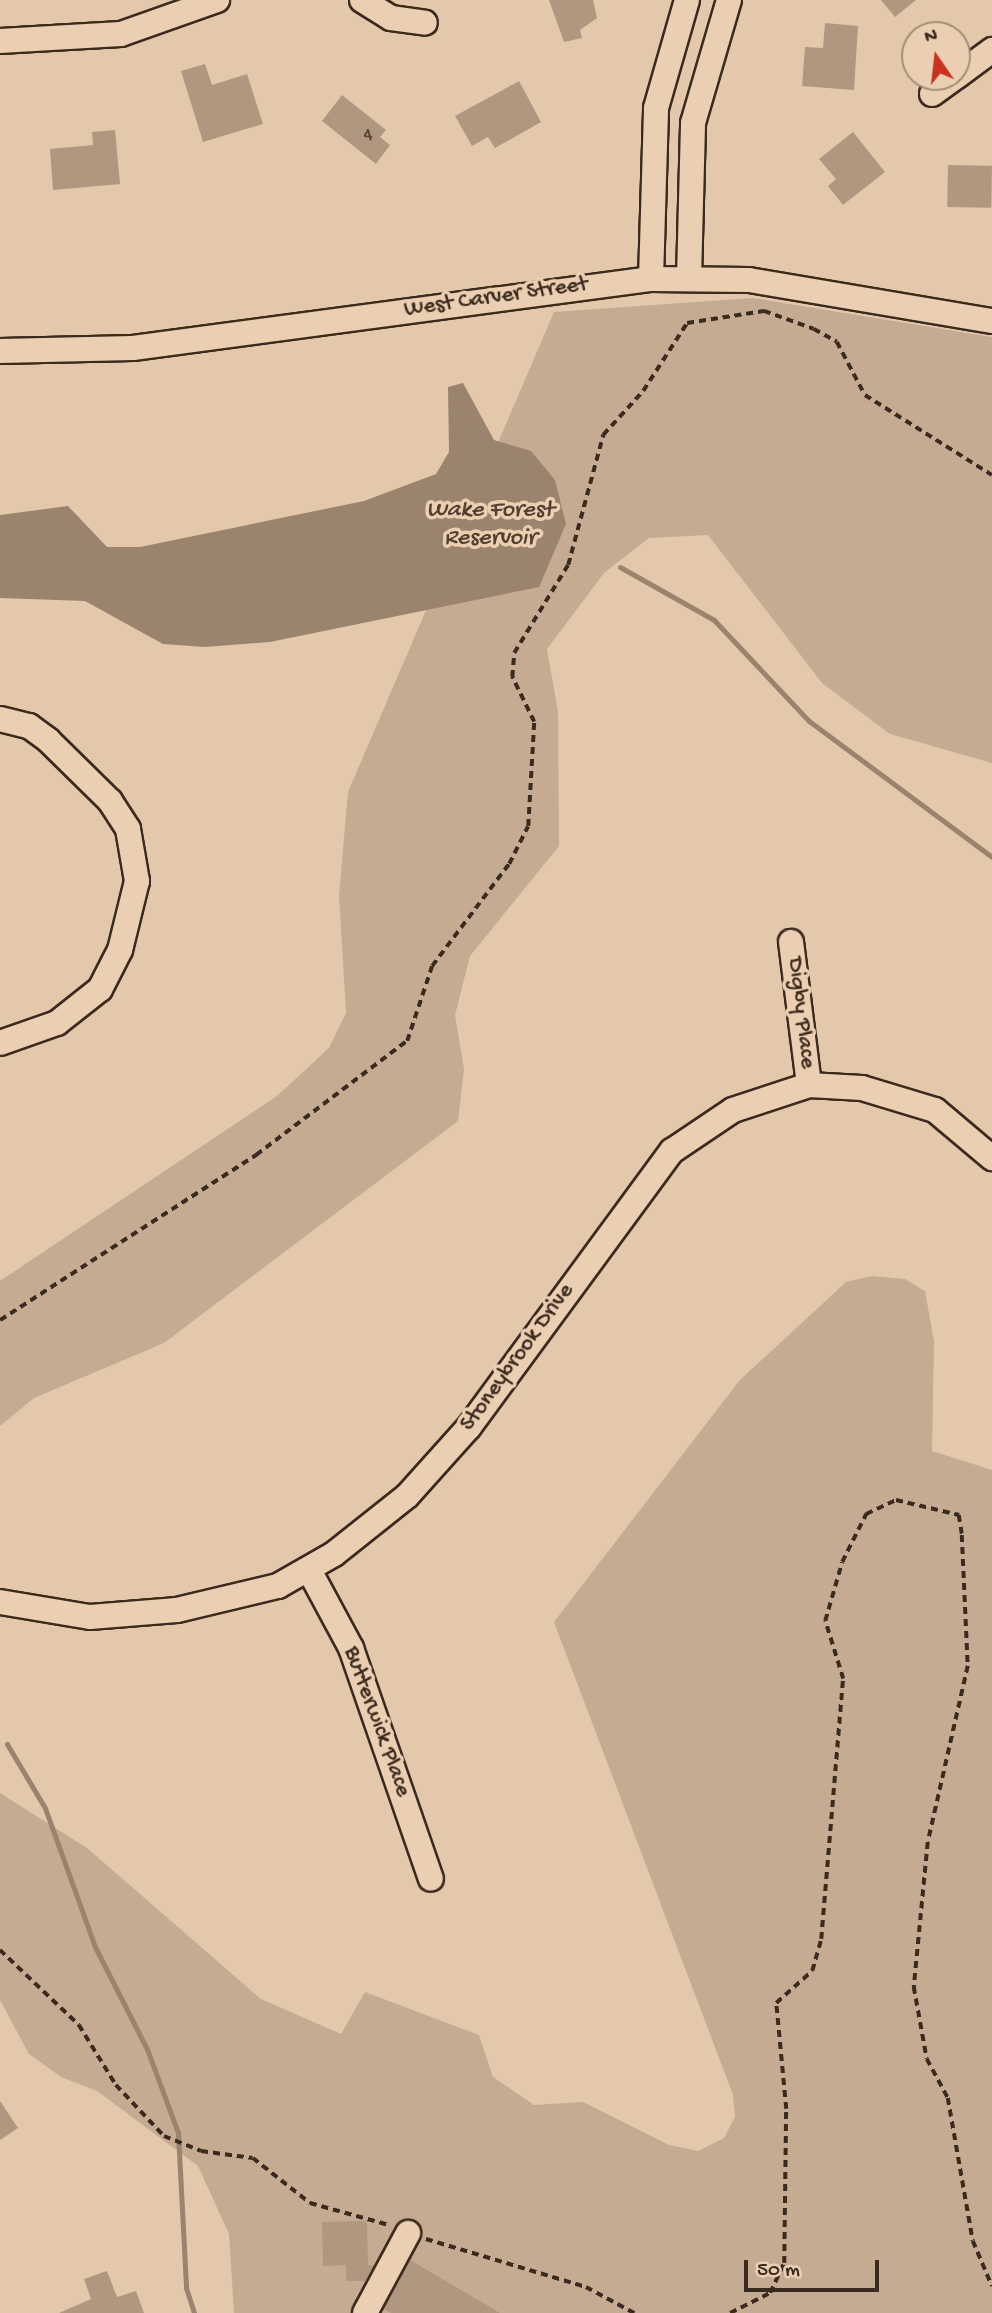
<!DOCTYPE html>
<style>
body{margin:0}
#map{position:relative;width:992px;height:2313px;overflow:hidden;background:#e4c8ac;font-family:"Gochi Hand",sans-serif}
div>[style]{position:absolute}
.green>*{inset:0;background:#c5ab92}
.water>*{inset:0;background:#9a846e}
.stream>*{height:5px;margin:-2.5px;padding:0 2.5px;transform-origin:2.5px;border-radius:2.5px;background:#9a846e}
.building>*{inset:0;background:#b09780;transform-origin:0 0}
.path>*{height:3.5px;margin-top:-1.75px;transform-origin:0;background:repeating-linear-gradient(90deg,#3b2a1e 0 7px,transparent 0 12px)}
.roads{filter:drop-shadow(2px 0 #3b2a1e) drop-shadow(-2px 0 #3b2a1e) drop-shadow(0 2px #3b2a1e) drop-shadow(0 -2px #3b2a1e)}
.minor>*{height:24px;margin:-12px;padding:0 12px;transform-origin:12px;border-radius:12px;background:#ebcfb2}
span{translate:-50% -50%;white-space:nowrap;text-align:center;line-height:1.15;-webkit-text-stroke:7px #ebcfb2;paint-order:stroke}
.number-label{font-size:19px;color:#584536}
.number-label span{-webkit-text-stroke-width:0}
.street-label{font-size:23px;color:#3b2a1e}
.water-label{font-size:24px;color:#534032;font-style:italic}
.north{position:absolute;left:901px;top:21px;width:70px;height:70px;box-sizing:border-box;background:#ebcfb2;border:2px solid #a58d77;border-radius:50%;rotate:346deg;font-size:19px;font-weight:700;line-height:28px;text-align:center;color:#3b2a1e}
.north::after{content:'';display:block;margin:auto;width:24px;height:32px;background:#c8321e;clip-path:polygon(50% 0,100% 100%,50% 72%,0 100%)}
.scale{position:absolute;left:744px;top:2260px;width:135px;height:32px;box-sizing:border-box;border:4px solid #3b2a1e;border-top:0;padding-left:9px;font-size:21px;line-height:24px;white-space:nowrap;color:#3b2a1e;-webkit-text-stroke:5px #ebcfb2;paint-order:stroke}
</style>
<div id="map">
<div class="green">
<div style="clip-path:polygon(753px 298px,992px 337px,992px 763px,890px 734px,822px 683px,708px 535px,649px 538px,604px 573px,547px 649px,558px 712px,559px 846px,470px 956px,455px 1015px,464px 1069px,458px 1121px,164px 1343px,34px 1398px,0 1426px,0 1281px,277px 1096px,329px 1048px,346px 1013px,339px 896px,348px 792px,554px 312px)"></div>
<div style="clip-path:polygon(871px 1276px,905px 1279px,925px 1291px,934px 1341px,932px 1451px,992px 1470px,992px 2313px,234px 2313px,229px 2234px,198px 2166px,97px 2091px,61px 2077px,29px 2054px,0 2000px,0 1793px,87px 1848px,261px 1999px,341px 2034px,365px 1992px,479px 2035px,493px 2077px,534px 2105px,583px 2102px,669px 2145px,698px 2151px,724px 2138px,735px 2117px,733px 2095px,554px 1622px,739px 1381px,846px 1282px)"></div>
</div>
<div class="water">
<div style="clip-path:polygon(463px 383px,494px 440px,531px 451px,555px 480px,566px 524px,539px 587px,270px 642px,205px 647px,163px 644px,85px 601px,0 598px,0 515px,68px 506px,107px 547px,140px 547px,364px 501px,436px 474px,449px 452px,448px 387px)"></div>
</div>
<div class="stream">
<div style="left:620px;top:567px;width:108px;rotate:29.4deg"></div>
<div style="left:714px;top:620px;width:139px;rotate:46.8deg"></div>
<div style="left:809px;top:721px;width:228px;rotate:36.6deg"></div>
<div style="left:7px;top:1744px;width:74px;rotate:59.3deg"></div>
<div style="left:45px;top:1808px;width:148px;rotate:70.2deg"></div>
<div style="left:95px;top:1947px;width:114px;rotate:63deg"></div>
<div style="left:147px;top:2049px;width:90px;rotate:69.7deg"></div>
<div style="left:178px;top:2133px;width:155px;rotate:87deg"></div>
<div style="left:186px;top:2288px;width:26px;rotate:72deg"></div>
</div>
<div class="building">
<div style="clip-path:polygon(549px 0,593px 0,597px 18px,580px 30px,582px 38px,564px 42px)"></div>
<div style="clip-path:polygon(881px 0,916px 0,895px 17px)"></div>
<div style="clip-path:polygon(825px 23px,858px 26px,854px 90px,802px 86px,805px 47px,823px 48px)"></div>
<div style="clip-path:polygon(205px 64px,212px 85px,247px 74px,263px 124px,203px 142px,181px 71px)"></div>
<div style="clip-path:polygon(519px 81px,541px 122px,495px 148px,488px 137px,472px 146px,455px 116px)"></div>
<div style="clip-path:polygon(342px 95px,386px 130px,380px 137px,390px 145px,376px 164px,322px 121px)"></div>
<div style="clip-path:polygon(115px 130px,120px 184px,53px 190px,50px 149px,93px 145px,92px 132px)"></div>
<div style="clip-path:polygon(853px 132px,885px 172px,843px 205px,828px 186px,836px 179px,819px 159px)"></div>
<div style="left:948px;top:165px;width:44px;height:42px;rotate:1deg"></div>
<div style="clip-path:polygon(0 2101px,18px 2128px,0 2140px)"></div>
<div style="clip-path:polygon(367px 2221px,368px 2265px,374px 2265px,365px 2281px,346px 2281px,346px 2265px,323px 2266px,322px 2222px)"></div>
<div style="clip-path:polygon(410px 2260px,500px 2313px,391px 2313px,384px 2309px)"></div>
<div style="clip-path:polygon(107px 2271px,117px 2297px,136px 2291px,144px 2313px,59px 2313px,91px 2299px,84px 2279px)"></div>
</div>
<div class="path">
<div style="left:0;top:1320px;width:305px;rotate:-32.8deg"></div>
<div style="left:256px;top:1155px;width:189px;rotate:-37.1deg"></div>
<div style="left:407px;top:1041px;width:79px;rotate:-71.6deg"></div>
<div style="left:432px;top:966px;width:128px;rotate:-53deg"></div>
<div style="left:509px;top:864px;width:42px;rotate:-63.4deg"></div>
<div style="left:528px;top:826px;width:104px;rotate:-86.7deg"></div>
<div style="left:534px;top:722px;width:50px;rotate:-116.1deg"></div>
<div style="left:512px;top:677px;width:24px;rotate:-85deg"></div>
<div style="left:514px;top:653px;width:103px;rotate:-58.5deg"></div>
<div style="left:568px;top:565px;width:135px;rotate:-74.9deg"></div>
<div style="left:603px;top:435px;width:59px;rotate:-47.7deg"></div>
<div style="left:643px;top:391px;width:81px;rotate:-57.1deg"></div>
<div style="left:687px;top:323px;width:78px;rotate:-8.9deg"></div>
<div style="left:764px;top:311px;width:53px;rotate:19.8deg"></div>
<div style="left:814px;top:329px;width:26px;rotate:29deg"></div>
<div style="left:837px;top:342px;width:60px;rotate:62.2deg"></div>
<div style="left:865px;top:395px;width:150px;rotate:32.2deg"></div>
<div style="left:0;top:1950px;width:109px;rotate:43.5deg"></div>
<div style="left:79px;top:2025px;width:70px;rotate:58.3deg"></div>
<div style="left:116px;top:2085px;width:70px;rotate:46.7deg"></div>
<div style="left:164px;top:2136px;width:40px;rotate:22deg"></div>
<div style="left:201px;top:2151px;width:52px;rotate:7.7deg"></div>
<div style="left:253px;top:2158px;width:73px;rotate:38.3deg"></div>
<div style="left:310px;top:2203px;width:82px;rotate:15.6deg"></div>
<div style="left:426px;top:2239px;width:167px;rotate:16.7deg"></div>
<div style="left:586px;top:2287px;width:55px;rotate:28.4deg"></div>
<div style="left:730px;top:2313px;width:45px;rotate:-26.6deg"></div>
<div style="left:770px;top:2293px;width:33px;rotate:-65deg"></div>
<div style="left:784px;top:2263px;width:154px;rotate:-89.3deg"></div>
<div style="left:786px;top:2109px;width:106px;rotate:-95.4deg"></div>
<div style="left:776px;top:2003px;width:48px;rotate:-41.6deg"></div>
<div style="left:812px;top:1971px;width:33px;rotate:-74deg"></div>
<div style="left:821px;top:1939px;width:261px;rotate:-85.2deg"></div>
<div style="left:843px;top:1679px;width:61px;rotate:-107.2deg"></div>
<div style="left:825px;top:1621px;width:61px;rotate:-73.9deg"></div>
<div style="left:842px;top:1562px;width:54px;rotate:-63.4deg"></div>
<div style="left:866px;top:1514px;width:33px;rotate:-25deg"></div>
<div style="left:896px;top:1500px;width:65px;rotate:13.4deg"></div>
<div style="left:959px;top:1515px;width:20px;rotate:81deg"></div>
<div style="left:962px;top:1535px;width:131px;rotate:87.4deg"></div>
<div style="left:968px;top:1666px;width:180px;rotate:102.8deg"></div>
<div style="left:928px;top:1842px;width:146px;rotate:95.5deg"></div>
<div style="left:914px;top:1987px;width:73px;rotate:79.8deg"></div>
<div style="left:927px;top:2059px;width:44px;rotate:61.7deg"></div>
<div style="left:948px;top:2098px;width:145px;rotate:80.1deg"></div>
<div style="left:973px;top:2241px;width:49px;rotate:67.1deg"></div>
</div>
<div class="roads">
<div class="minor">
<div style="left:362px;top:0;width:34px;rotate:32deg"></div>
<div style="left:391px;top:18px;width:34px;rotate:8deg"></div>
<div style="left:0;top:41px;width:121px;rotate:-3.3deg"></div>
<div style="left:121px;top:34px;width:102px;rotate:-19.5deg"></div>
<div style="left:957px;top:76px;width:44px;rotate:-36.6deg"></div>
<div style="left:932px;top:94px;width:29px;rotate:-36deg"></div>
<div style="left:689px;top:278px;width:155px;rotate:-88.5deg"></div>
<div style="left:693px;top:123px;width:128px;rotate:-73.7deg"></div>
<div style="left:651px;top:279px;width:171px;rotate:-88.3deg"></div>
<div style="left:656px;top:108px;width:112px;rotate:-74deg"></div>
<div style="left:0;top:351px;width:133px;rotate:-1.3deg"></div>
<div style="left:133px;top:348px;width:523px;rotate:-7.59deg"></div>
<div style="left:651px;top:279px;width:98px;rotate:0.6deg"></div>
<div style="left:749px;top:280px;width:246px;rotate:9.6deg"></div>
<div style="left:0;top:719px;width:30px;rotate:14deg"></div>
<div style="left:29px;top:726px;width:24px;rotate:36deg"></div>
<div style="left:48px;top:740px;width:87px;rotate:44.5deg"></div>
<div style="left:110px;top:801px;width:33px;rotate:57deg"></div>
<div style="left:128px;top:829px;width:53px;rotate:80.2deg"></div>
<div style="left:137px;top:881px;width:71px;rotate:103.8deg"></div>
<div style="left:120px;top:950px;width:44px;rotate:117.1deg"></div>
<div style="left:100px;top:989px;width:55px;rotate:141.7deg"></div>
<div style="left:57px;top:1023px;width:60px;rotate:160.7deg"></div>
<div style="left:791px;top:942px;width:144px;rotate:82.8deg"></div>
<div style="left:309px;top:1570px;width:89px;rotate:61.7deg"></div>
<div style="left:351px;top:1648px;width:244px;rotate:70.9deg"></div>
<div style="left:0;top:1602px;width:91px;rotate:9.5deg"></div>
<div style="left:90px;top:1617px;width:87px;rotate:-4.6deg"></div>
<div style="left:177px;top:1610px;width:104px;rotate:-13.4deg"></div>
<div style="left:278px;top:1586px;width:64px;rotate:-29.7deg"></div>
<div style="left:334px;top:1554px;width:93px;rotate:-38.5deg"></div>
<div style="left:407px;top:1496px;width:93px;rotate:-48.1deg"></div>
<div style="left:469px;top:1427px;width:343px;rotate:-53.7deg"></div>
<div style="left:672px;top:1151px;width:73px;rotate:-33.9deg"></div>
<div style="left:733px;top:1110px;width:80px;rotate:-18.2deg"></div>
<div style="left:809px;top:1085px;width:53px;rotate:3.2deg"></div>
<div style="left:862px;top:1088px;width:76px;rotate:16.8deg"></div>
<div style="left:935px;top:1110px;width:75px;rotate:40.1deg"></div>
<div style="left:365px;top:2313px;width:91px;rotate:-61.7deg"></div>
</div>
</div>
<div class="number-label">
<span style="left:368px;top:136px">4</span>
</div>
<div class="street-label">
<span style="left:496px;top:298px;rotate:-8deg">West Carver Street</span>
<span style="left:800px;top:1013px;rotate:83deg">Digby Place</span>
<span style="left:518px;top:1358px;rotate:-54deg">Stoneybrook Drive</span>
<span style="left:376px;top:1722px;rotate:70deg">Butterwick Place</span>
</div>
<div class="water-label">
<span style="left:490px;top:525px">Wake Forest<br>Reservoir</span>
</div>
<div class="north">N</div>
<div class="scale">50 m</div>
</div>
